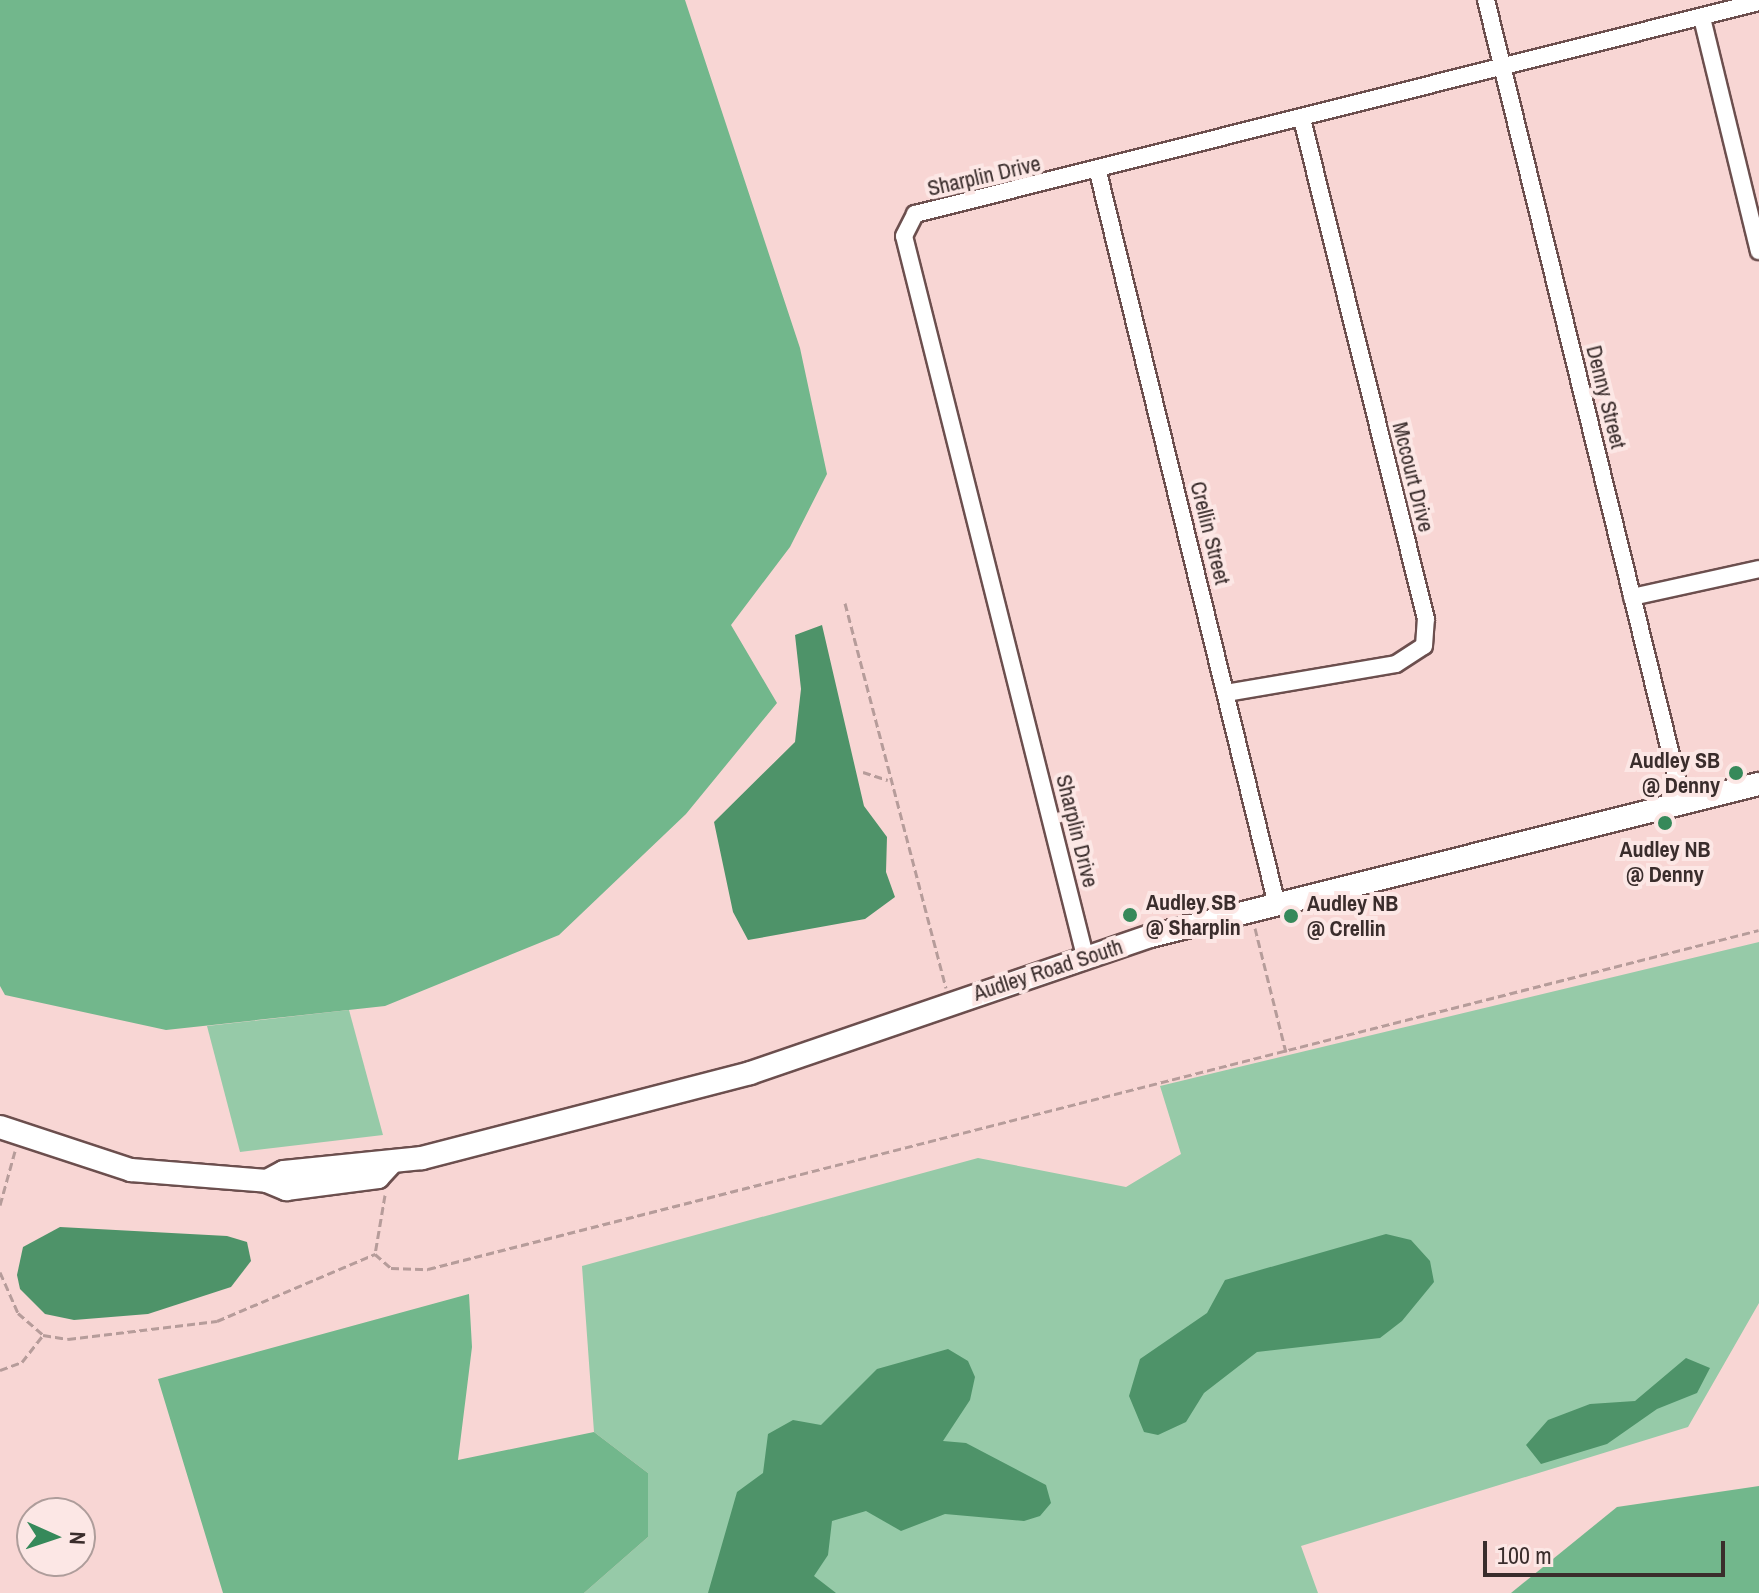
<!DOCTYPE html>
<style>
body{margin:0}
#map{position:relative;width:1759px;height:1593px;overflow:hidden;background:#f8d6d4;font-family:"Archivo Narrow",sans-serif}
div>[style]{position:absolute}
.green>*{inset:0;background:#96caa8}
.forest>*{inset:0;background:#72b78c}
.water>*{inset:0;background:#4e9369}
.path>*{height:3px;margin-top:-1.5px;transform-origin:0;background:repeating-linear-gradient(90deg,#b69c9a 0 8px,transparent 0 12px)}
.roads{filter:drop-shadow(2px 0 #6c4f4e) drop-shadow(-2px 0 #6c4f4e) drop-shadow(0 2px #6c4f4e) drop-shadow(0 -2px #6c4f4e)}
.street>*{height:16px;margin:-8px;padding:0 8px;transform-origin:8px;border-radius:8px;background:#fff}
.secondary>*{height:22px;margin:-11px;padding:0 11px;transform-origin:11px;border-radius:11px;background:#fff}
.dots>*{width:22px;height:22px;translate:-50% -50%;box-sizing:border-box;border:4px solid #fce7e5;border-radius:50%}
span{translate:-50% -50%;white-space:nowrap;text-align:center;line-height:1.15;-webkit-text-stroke:8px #fce7e5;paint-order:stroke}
.street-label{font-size:22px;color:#3a2d2c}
.poi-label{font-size:22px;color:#3a2d2c;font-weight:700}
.right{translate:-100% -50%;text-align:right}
.left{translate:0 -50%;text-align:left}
.north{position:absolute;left:16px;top:1497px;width:80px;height:80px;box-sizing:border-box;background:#fce7e5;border:2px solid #ae9d9b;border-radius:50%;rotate:93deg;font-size:22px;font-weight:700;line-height:32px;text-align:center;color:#3a2d2c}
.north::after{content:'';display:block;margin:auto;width:28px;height:36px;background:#36895a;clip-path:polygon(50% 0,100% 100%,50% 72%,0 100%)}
.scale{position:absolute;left:1483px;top:1541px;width:242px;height:36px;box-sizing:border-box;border:4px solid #3a2d2c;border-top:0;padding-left:10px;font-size:24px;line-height:28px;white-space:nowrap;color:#3a2d2c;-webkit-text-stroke:6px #fce7e5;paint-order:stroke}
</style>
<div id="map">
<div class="green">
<div style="clip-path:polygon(1759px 942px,1759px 1303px,1688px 1427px,1301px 1546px,1318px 1593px,584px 1593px,648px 1537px,648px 1473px,594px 1432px,582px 1266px,978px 1158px,1126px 1187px,1181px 1154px,1160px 1086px)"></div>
<div style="clip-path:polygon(349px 1010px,383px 1135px,240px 1152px,207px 1026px)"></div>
</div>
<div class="forest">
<div style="clip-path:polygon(0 0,685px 0,800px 348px,827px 474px,790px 547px,731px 625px,777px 703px,686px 814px,559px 935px,385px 1006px,166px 1030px,5px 995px,0 986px)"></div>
<div style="clip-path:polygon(469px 1294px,472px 1347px,458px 1460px,594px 1432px,648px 1473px,648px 1537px,584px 1593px,223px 1593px,158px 1379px)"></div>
<div style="clip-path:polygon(1759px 1486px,1759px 1593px,1511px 1593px,1617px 1507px)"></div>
</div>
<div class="water">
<div style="clip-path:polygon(822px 625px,864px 806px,887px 837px,886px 872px,895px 897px,865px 919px,748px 940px,733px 912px,714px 822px,795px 742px,801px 689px,795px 635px)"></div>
<div style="clip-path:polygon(60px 1227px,227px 1236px,247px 1242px,251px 1261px,231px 1287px,148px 1314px,74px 1320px,45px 1314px,20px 1289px,17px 1275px,23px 1247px)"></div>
<div style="clip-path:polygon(1386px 1234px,1411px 1240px,1430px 1261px,1434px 1282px,1402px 1321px,1380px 1338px,1257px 1352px,1204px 1393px,1186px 1422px,1158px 1435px,1144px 1432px,1129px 1396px,1140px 1359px,1207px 1313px,1225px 1280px)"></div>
<div style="clip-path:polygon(948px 1349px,968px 1361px,975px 1377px,970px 1400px,943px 1441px,966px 1443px,1046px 1485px,1051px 1503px,1040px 1516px,1024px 1521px,945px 1514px,901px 1531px,866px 1511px,832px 1521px,828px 1555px,814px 1576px,836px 1593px,708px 1593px,737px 1492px,763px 1473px,768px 1434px,793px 1420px,821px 1425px,877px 1369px)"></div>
<div style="clip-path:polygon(1686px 1358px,1710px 1368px,1697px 1393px,1657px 1409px,1607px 1444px,1541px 1464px,1526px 1445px,1548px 1420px,1590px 1404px,1635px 1401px)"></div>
</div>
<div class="path">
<div style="left:845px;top:603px;width:398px;rotate:75.3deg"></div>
<div style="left:863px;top:772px;width:26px;rotate:18deg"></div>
<div style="left:1255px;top:928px;width:128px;rotate:76deg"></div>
<div style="left:385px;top:1195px;width:60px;rotate:99.6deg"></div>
<div style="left:375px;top:1254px;width:21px;rotate:41deg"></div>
<div style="left:391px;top:1268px;width:37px;rotate:2deg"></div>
<div style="left:428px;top:1269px;width:1373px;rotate:-14.29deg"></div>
<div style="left:0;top:1205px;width:56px;rotate:-74.5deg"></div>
<div style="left:0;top:1272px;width:45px;rotate:66.3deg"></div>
<div style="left:18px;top:1313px;width:33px;rotate:41deg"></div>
<div style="left:43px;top:1335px;width:25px;rotate:9deg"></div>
<div style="left:68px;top:1339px;width:150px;rotate:-6.9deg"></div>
<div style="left:217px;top:1321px;width:172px;rotate:-23deg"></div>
<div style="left:0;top:1370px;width:23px;rotate:-20deg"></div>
<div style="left:22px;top:1362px;width:33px;rotate:-52deg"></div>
</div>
<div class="roads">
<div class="street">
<div style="left:1486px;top:0;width:828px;rotate:76.23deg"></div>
<div style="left:1702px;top:18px;width:240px;rotate:76.3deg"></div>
<div style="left:1098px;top:172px;width:755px;rotate:76.28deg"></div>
<div style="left:1632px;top:597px;width:130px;rotate:-12.4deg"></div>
<div style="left:1226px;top:693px;width:172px;rotate:-9.7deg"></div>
<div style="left:1396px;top:664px;width:33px;rotate:-33deg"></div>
<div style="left:1424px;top:646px;width:27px;rotate:-86deg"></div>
<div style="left:1426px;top:619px;width:515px;rotate:-103.93deg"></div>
<div style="left:1085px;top:956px;width:742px;rotate:-104.11deg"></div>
<div style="left:904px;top:236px;width:25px;rotate:-63deg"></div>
<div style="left:915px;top:214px;width:870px;rotate:-14.1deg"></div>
</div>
<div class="secondary">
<div style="left:0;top:1127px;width:138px;rotate:18.2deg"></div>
<div style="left:131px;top:1170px;width:136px;rotate:4.6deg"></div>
<div style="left:267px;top:1181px;width:21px;rotate:23deg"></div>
<div style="left:286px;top:1189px;width:93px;rotate:-7.4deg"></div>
<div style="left:378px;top:1177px;width:18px;rotate:-47deg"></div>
<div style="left:267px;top:1181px;width:19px;rotate:-28deg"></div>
<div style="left:284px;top:1172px;width:139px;rotate:-5.8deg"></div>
<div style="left:422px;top:1158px;width:339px;rotate:-14.5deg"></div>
<div style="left:750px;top:1073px;width:424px;rotate:-18.9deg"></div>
<div style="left:1151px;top:936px;width:627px;rotate:-14.04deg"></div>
</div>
</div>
<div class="dots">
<div style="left:1736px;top:773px;background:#36895a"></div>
<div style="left:1665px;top:823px;background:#36895a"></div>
<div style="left:1130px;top:915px;background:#36895a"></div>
<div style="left:1291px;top:916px;background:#36895a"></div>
</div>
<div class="street-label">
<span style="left:984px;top:176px;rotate:-13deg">Sharplin Drive</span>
<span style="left:1606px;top:397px;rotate:76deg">Denny Street</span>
<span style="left:1413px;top:477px;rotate:76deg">Mccourt Drive</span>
<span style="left:1210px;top:533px;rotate:76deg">Crellin Street</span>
<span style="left:1077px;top:831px;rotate:76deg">Sharplin Drive</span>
<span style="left:1048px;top:970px;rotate:-18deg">Audley Road South</span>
</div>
<div class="poi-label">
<span class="right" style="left:1720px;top:773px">Audley SB<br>@ Denny</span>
<span style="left:1665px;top:862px">Audley NB<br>@ Denny</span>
<span class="left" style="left:1146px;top:915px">Audley SB<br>@ Sharplin</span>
<span class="left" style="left:1307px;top:916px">Audley NB<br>@ Crellin</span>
</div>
<div class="north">N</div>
<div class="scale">100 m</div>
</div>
